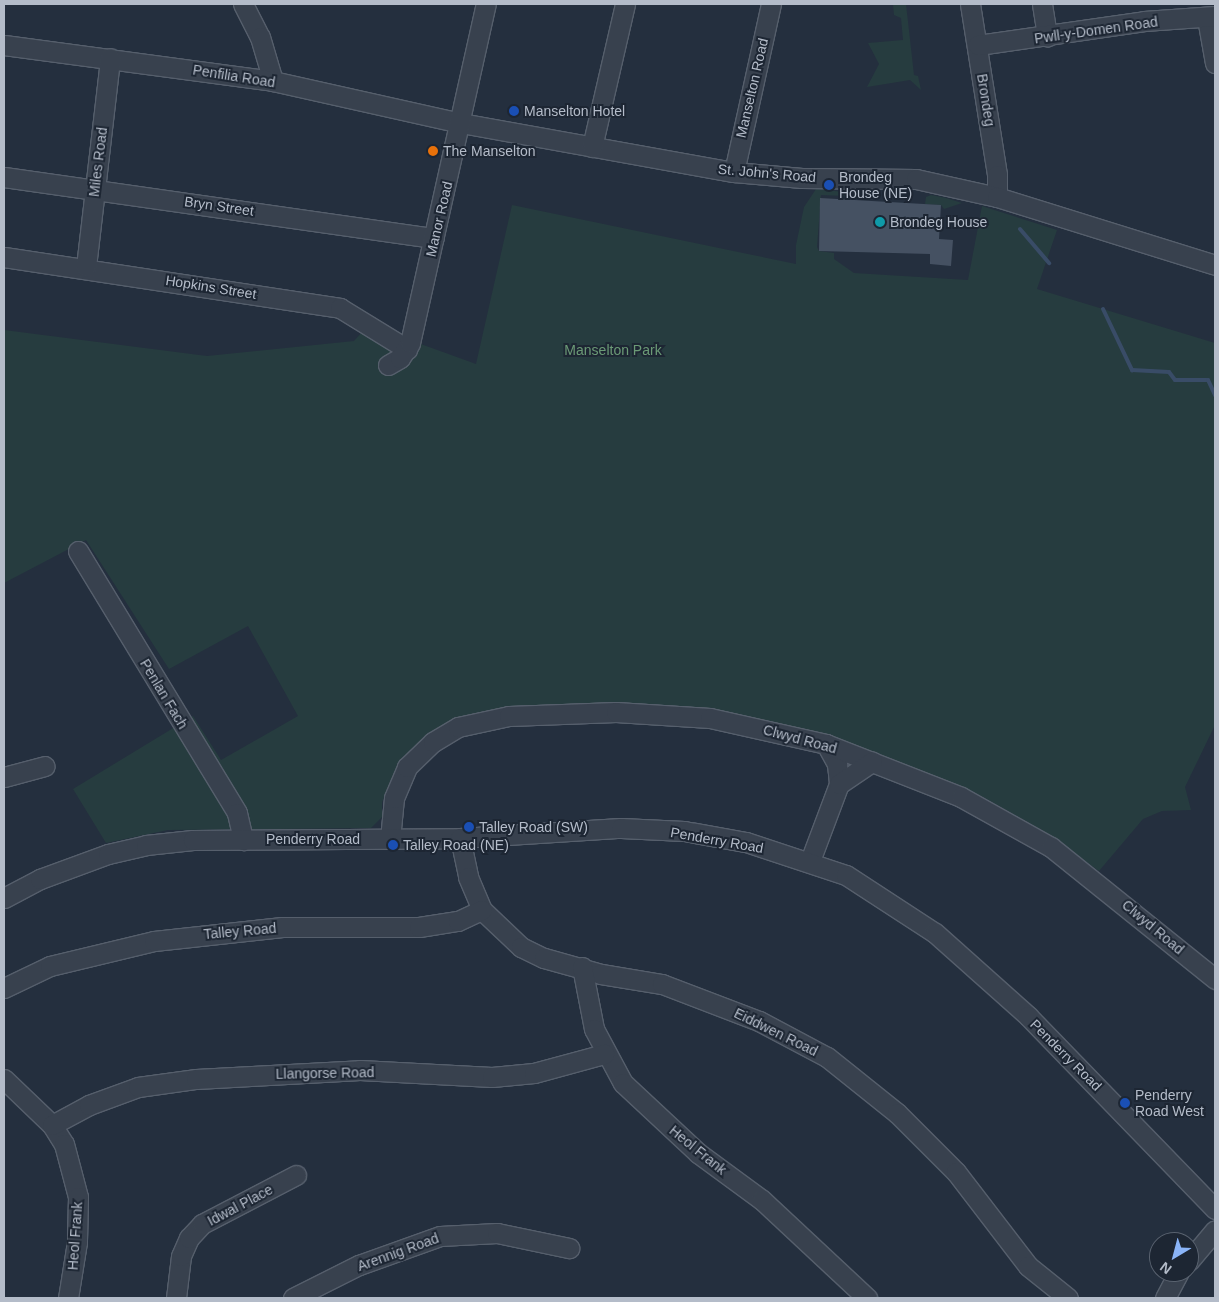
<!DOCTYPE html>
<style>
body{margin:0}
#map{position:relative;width:1219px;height:1302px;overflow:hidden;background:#242f3e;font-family:Arial,sans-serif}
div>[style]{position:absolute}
.green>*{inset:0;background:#263c3f}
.stream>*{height:4px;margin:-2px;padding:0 2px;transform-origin:2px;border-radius:2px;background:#394c67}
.building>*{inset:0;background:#455162}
.roads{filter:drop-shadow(1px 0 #565f6c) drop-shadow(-1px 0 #565f6c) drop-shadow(0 1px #565f6c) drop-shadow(0 -1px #565f6c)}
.minor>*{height:19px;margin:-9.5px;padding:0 9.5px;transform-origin:9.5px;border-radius:9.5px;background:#38414e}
.dots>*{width:14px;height:14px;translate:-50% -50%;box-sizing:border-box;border:2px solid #1d2633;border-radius:50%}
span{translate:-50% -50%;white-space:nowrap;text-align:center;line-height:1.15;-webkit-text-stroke:4px #1d2633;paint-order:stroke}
.street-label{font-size:14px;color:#b4bcc9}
.poi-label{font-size:14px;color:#b4bcc9}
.left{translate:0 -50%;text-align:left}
.park-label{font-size:14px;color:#6b9a76}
.frame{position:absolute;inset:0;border:5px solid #b4bcc9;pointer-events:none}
.north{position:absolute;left:1149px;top:1232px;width:50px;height:50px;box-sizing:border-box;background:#1d2633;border:1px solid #59626f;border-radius:50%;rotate:217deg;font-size:14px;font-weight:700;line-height:20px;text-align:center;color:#b4bcc9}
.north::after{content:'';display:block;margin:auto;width:18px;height:22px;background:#8ab4f8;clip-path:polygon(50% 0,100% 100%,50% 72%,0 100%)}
</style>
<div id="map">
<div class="green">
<div style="clip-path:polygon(884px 4px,906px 4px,914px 75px,918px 76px,921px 90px,910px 80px,867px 87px,879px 64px,868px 43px,903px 40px,901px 18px,894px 15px,893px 5px)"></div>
<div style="clip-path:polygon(816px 189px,844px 192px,845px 196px,821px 195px,817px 247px,819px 251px,834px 253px,834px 259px,854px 273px,968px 280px,982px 206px,1057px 230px,1037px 289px,1215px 343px,1215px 725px,1185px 787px,1191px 810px,1162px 811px,1143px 819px,1099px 871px,1045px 832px,983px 797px,909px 766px,775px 723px,482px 714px,400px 766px,382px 802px,382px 817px,371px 828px,168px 830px,106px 843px,73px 789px,193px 716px,221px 760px,298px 716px,248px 626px,169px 669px,86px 540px,4px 583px,4px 330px,207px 356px,354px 341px,362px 332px,394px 352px,418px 343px,476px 364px,512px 205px,796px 264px,796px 245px,804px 207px)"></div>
<div style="clip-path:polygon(931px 195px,946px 198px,962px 203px,944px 209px,941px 205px,925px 204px,926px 197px)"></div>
</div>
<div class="stream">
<div style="left:1020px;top:229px;width:45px;rotate:49.5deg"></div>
<div style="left:1103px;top:309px;width:68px;rotate:64.6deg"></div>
<div style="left:1132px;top:370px;width:37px;rotate:3deg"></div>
<div style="left:1169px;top:372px;width:10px;rotate:53deg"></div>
<div style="left:1175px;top:380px;width:33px"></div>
<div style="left:1208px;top:380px;width:17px;rotate:65deg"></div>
</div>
<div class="building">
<div style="clip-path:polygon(820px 198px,941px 205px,939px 239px,953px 240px,951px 266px,930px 264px,930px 254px,819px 251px)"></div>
</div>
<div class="roads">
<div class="minor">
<div style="left:243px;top:4px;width:37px;rotate:63deg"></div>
<div style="left:260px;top:37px;width:46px;rotate:73.5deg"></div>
<div style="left:970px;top:4px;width:173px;rotate:81deg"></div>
<div style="left:997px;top:175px;width:22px;rotate:90deg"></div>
<div style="left:1042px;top:4px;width:33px;rotate:81deg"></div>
<div style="left:1207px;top:18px;width:46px;rotate:79.9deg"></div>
<div style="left:4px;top:45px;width:271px;rotate:7.6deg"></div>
<div style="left:273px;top:81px;width:193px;rotate:12.6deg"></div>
<div style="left:461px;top:123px;width:277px;rotate:10.2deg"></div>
<div style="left:734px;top:172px;width:68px;rotate:5deg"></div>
<div style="left:802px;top:178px;width:114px;rotate:0.5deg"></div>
<div style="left:916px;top:179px;width:83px;rotate:12.5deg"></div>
<div style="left:997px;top:197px;width:228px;rotate:17.3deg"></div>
<div style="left:978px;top:45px;width:168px;rotate:-8.2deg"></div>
<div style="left:1144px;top:21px;width:71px;rotate:-4deg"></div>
<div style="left:592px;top:147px;width:147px;rotate:-77deg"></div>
<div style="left:734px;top:172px;width:172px;rotate:-77.6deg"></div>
<div style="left:4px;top:177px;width:434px;rotate:8.1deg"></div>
<div style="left:4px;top:257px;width:340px;rotate:8.6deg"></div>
<div style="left:340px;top:308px;width:79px;rotate:31.5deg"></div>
<div style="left:86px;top:267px;width:210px;rotate:-83.4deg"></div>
<div style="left:388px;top:365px;width:14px;rotate:-30deg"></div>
<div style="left:400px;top:358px;width:18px;rotate:-56deg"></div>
<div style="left:410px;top:343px;width:347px;rotate:-77.4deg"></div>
<div style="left:78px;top:551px;width:306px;rotate:58.7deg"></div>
<div style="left:237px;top:813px;width:28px;rotate:77deg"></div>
<div style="left:826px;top:744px;width:23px;rotate:61deg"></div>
<div style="left:837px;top:764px;width:20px;rotate:84deg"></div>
<div style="left:4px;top:777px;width:42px;rotate:-15deg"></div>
<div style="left:460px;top:838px;width:40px;rotate:78deg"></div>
<div style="left:468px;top:877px;width:36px;rotate:67deg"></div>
<div style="left:482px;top:910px;width:54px;rotate:43.5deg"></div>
<div style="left:521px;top:947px;width:25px;rotate:26deg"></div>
<div style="left:544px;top:958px;width:59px;rotate:15.7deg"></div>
<div style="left:601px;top:974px;width:62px;rotate:9.3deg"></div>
<div style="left:662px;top:984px;width:104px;rotate:20.9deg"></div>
<div style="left:759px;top:1021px;width:77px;rotate:27.9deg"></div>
<div style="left:827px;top:1057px;width:90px;rotate:38.7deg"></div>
<div style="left:897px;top:1113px;width:83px;rotate:45deg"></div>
<div style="left:956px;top:1172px;width:118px;rotate:52.5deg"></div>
<div style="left:1028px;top:1266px;width:51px;rotate:38.7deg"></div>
<div style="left:390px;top:839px;width:41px;rotate:-84.4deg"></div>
<div style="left:394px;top:798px;width:34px;rotate:-67deg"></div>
<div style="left:407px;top:767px;width:36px;rotate:-44deg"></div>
<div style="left:433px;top:742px;width:29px;rotate:-31deg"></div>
<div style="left:458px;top:727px;width:52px;rotate:-12.2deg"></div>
<div style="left:509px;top:716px;width:107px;rotate:-2.1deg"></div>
<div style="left:616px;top:712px;width:94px;rotate:3.7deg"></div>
<div style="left:710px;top:718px;width:119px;rotate:12.6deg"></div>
<div style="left:826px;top:744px;width:145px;rotate:21.4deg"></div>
<div style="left:961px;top:797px;width:103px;rotate:29.1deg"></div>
<div style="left:1051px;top:847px;width:211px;rotate:38.8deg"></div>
<div style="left:810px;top:861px;width:82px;rotate:-69.4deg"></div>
<div style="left:839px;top:784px;width:40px;rotate:-34deg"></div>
<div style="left:4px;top:898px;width:41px;rotate:-27.8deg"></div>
<div style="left:40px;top:879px;width:72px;rotate:-20.2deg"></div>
<div style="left:108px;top:854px;width:39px;rotate:-13deg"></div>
<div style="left:146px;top:845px;width:47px;rotate:-6.1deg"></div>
<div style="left:193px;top:840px;width:267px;rotate:-0.4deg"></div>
<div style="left:460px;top:838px;width:161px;rotate:-3.6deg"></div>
<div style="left:621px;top:828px;width:63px;rotate:2.7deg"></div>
<div style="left:684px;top:831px;width:63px;rotate:10.1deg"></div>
<div style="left:746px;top:842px;width:105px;rotate:18.3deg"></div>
<div style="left:846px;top:875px;width:106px;rotate:33.1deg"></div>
<div style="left:935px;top:933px;width:125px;rotate:41.7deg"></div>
<div style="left:1028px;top:1016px;width:269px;rotate:45.9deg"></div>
<div style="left:582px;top:967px;width:63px;rotate:79deg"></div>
<div style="left:594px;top:1029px;width:61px;rotate:61.8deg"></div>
<div style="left:623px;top:1083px;width:103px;rotate:43deg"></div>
<div style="left:698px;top:1153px;width:79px;rotate:36.3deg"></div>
<div style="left:762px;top:1200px;width:144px;rotate:43deg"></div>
<div style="left:4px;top:988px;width:51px;rotate:-25.6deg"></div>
<div style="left:50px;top:966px;width:107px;rotate:-13.5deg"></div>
<div style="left:154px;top:941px;width:129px;rotate:-6.2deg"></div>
<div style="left:282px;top:927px;width:137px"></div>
<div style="left:419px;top:927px;width:39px;rotate:-9deg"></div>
<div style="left:458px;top:921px;width:26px;rotate:-25deg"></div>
<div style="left:4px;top:1079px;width:66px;rotate:43.8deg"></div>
<div style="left:52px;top:1125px;width:22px;rotate:58deg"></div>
<div style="left:64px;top:1144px;width:55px;rotate:75.2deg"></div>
<div style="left:78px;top:1197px;width:45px;rotate:91.3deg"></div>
<div style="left:77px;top:1242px;width:57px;rotate:99.1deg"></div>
<div style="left:52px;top:1125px;width:42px;rotate:-28.4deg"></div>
<div style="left:89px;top:1105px;width:52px;rotate:-20.2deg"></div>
<div style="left:138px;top:1087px;width:59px;rotate:-7.9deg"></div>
<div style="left:196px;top:1079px;width:164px;rotate:-3.1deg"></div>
<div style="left:360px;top:1070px;width:132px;rotate:3deg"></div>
<div style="left:492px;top:1077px;width:42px;rotate:-5.4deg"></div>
<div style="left:534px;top:1073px;width:73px;rotate:-15.2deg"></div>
<div style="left:1189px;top:1261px;width:40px;rotate:-50deg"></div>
<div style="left:176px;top:1298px;width:42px;rotate:-83.2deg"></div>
<div style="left:181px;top:1256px;width:20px;rotate:-66deg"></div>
<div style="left:189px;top:1238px;width:19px;rotate:-47deg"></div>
<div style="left:202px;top:1224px;width:106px;rotate:-27.5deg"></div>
<div style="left:293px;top:1298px;width:74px;rotate:-26.6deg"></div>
<div style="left:359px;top:1265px;width:86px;rotate:-19.7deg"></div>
<div style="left:440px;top:1236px;width:57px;rotate:-3deg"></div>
<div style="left:497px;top:1233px;width:74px;rotate:11.8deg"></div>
<div style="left:1165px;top:1298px;width:30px;rotate:-62deg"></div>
</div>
</div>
<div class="dots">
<div style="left:514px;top:111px;background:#1a4fb4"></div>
<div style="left:433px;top:151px;background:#e8710a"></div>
<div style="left:829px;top:185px;background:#1a4fb4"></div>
<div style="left:880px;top:222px;background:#0f9aa8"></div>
<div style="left:469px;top:827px;background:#1a4fb4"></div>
<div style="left:393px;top:845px;background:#1a4fb4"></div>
<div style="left:1125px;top:1103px;background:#1a4fb4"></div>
</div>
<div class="street-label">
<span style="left:1096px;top:30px;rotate:-8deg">Pwll-y-Domen Road</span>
<span style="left:234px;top:76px;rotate:9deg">Penfilia Road</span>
<span style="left:752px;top:88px;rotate:-77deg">Manselton Road</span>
<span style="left:986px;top:100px;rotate:81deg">Brondeg</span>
<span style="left:98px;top:162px;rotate:-83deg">Miles Road</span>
<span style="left:767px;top:173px;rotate:5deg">St. John's Road</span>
<span style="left:219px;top:206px;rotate:8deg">Bryn Street</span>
<span style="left:439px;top:219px;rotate:-77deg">Manor Road</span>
<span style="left:211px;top:287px;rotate:9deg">Hopkins Street</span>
<span style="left:164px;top:694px;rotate:59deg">Penlan Fach</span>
<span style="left:800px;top:739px;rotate:15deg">Clwyd Road</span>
<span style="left:313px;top:839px">Penderry Road</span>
<span style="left:717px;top:840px;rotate:10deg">Penderry Road</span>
<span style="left:1153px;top:927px;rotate:40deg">Clwyd Road</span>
<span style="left:240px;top:931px;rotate:-5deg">Talley Road</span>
<span style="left:776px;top:1032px;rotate:26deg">Eiddwen Road</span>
<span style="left:1066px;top:1055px;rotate:45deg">Penderry Road</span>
<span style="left:325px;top:1073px;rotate:-1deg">Llangorse Road</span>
<span style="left:698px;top:1150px;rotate:39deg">Heol Frank</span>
<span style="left:240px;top:1205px;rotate:-28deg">Idwal Place</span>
<span style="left:75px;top:1236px;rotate:-86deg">Heol Frank</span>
<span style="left:398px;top:1252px;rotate:-20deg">Arennig Road</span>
</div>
<div class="poi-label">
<span class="left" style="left:524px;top:111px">Manselton Hotel</span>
<span class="left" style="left:443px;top:151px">The Manselton</span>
<span class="left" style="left:839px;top:185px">Brondeg<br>House (NE)</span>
<span class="left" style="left:890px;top:222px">Brondeg House</span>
<span class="left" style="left:479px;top:827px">Talley Road (SW)</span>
<span class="left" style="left:403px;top:845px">Talley Road (NE)</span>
<span class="left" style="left:1135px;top:1103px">Penderry<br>Road West</span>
</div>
<div class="park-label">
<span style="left:613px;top:350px">Manselton Park</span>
</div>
<div class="frame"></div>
<div class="north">N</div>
</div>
